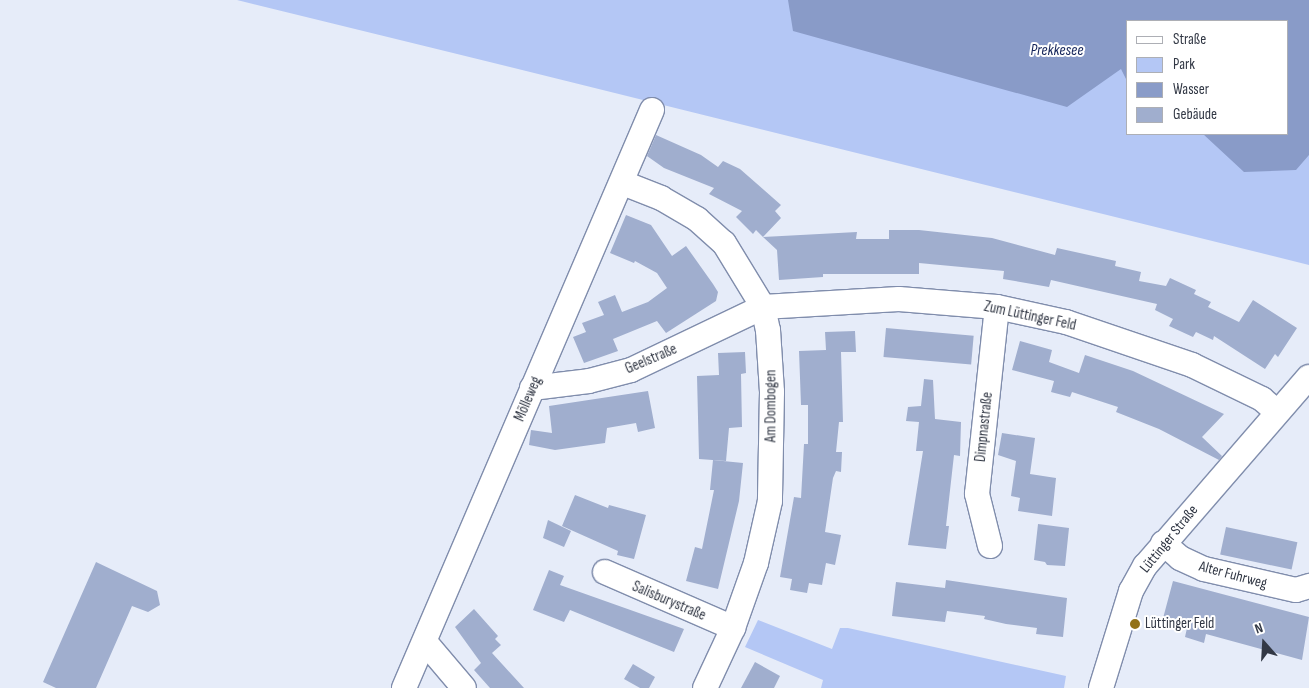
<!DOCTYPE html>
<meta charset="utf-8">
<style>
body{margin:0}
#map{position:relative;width:1309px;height:688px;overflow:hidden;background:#e6ecf9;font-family:"Sofia Sans Condensed",sans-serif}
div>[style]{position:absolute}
.green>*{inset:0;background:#b4c7f5}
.water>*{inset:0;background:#899bc8}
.building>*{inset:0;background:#a0aece;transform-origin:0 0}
.roads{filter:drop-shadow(1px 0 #808dac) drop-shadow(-1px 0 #808dac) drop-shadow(0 1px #808dac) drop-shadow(0 -1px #808dac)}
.minor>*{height:24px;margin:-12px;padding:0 12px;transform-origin:12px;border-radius:12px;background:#fff}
.dots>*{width:14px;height:14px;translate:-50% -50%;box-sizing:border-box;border:2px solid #fff;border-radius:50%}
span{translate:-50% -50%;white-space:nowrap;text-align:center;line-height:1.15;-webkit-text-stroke:4px #fff;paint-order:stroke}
.street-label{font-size:15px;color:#323845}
.poi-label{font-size:15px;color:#323845}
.left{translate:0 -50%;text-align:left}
.water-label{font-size:16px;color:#15255b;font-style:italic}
.legend{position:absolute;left:1126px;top:20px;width:162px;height:115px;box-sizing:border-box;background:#fff;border:1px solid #adafb5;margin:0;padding:6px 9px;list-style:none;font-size:15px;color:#323845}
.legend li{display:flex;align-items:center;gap:10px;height:25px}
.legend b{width:25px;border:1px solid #adafb5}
.north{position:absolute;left:1239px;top:618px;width:50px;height:50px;-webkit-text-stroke:4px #fff;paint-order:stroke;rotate:341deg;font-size:14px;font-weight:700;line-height:20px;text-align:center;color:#323845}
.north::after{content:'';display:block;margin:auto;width:18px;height:22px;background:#323845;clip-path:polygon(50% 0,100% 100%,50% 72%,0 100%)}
</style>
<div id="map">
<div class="green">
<div style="clip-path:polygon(evenodd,237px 0,1309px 0,1309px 265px,449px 52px,237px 0,1128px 21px,1288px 21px,1288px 134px,1128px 134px,1128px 21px)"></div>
<div style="clip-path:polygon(758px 620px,832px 649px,840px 628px,848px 628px,1066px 676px,1064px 688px,821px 688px,823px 680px,745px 647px)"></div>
</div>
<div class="water">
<div style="clip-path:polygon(788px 0,1309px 0,1309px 155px,1296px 170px,1244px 172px,1203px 134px,1288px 134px,1288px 21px,1128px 21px,1128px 83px,1121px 69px,1067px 107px,793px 31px)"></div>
</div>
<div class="building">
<div style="clip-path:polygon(656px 135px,701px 155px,718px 167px,723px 161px,740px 169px,781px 205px,775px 211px,781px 218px,763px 237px,756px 230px,753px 234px,736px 217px,742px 211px,709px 194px,714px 188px,664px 168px,647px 156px)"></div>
<div style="clip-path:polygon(626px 215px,651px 225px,672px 256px,686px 246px,713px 284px,718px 292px,716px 301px,666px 333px,657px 321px,613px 339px,618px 351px,584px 363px,573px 337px,586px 332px,582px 323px,604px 315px,598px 302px,615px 295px,622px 312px,648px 302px,667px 288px,657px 273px,635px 261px,634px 263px,610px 253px)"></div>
<div style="clip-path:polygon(889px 230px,919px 230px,992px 238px,1055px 255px,1057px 248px,1116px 261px,1115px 266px,1141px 272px,1139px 281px,1166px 286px,1170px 278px,1196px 290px,1194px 294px,1211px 302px,1208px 307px,1239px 322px,1253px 300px,1297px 328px,1278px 357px,1275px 354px,1265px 369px,1214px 336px,1213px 340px,1196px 332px,1193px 337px,1169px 326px,1173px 319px,1155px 310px,1157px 304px,1051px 280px,1049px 287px,1003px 279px,1004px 271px,919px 263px,919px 274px,823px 274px,823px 277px,779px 280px,777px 250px,763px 237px,857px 232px,856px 239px,889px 239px)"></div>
<div style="left:886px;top:328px;width:88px;height:29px;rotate:5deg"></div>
<div style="clip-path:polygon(855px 331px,856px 352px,841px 352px,843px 422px,839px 422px,836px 452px,842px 452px,841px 472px,836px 471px,833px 478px,825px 532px,841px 535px,835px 565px,826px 563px,822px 585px,809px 583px,807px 593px,790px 590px,792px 579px,780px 577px,794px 497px,801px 498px,804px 444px,808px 444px,808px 405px,801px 405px,799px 351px,826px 350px,825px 332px)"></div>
<div style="clip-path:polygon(1020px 341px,1052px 350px,1049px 362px,1079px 373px,1085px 355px,1133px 371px,1224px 414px,1202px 437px,1222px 456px,1219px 460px,1159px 429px,1116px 412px,1118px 407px,1072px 392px,1070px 397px,1051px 392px,1054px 381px,1012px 370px)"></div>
<div style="clip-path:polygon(745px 352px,746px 373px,741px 374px,742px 427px,729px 428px,726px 461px,699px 459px,697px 376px,719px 375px,718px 353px)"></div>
<div style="clip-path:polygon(924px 379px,933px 380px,935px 419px,961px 422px,960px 456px,954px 455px,946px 526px,949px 526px,946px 549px,908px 545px,923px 451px,916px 451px,919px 422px,906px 421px,908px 407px,921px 406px)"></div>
<div style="clip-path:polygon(648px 391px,655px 428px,638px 432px,636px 423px,607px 428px,605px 443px,555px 450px,529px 445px,531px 430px,552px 433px,549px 406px)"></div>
<div style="clip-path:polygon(1002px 433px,1035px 438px,1030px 474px,1056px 478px,1052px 516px,1018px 511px,1020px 498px,1011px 496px,1016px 461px,998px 455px)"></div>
<div style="clip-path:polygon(713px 460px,743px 463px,739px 501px,718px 589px,686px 581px,695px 547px,702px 549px,714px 490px,710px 490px)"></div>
<div style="clip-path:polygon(575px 495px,608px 508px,609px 505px,646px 515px,634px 559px,617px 555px,618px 551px,562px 526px)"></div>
<div style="clip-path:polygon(548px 520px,571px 531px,564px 547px,543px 538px)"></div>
<div style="clip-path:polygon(1038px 524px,1069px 528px,1065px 566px,1047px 565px,1045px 562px,1034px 560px)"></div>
<div style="left:1226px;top:527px;width:73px;height:28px;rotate:12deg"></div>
<div style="clip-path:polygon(96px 562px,157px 591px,160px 605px,148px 612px,132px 606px,96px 688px,56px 688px,43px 682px)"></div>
<div style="clip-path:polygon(549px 570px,564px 576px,560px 585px,684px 629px,674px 652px,570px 610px,564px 622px,533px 610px)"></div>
<div style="clip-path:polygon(946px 580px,1067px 598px,1063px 637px,1036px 634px,1037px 628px,1006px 624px,984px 619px,985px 616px,947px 611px,945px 622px,892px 616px,896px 582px,945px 588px)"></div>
<div style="clip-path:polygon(1173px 581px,1309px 617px,1302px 660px,1206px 634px,1204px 643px,1185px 637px,1187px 628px,1162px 622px)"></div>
<div style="clip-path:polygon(474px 609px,498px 636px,495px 639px,501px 645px,492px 653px,524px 688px,490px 688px,474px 670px,481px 663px,455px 627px)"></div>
<div style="clip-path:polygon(755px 662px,780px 676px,774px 688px,741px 688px)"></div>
<div style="clip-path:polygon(633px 664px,655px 677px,649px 688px,640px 688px,624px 679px)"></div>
</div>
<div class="roads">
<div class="minor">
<div style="left:623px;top:183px;width:41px;rotate:21.5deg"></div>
<div style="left:661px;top:198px;width:42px;rotate:30.3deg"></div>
<div style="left:697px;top:219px;width:36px;rotate:42deg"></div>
<div style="left:724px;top:243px;width:75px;rotate:58.6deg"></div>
<div style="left:763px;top:307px;width:24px;rotate:78deg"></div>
<div style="left:768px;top:330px;width:62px;rotate:86.3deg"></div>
<div style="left:772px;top:392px;width:109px;rotate:91.1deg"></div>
<div style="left:770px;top:501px;width:64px;rotate:102.7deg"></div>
<div style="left:756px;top:563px;width:69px;rotate:109.5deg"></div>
<div style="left:733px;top:628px;width:66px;rotate:115deg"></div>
<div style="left:532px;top:388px;width:57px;rotate:-7deg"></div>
<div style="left:589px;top:381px;width:43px;rotate:-14.7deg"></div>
<div style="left:631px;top:370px;width:146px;rotate:-25.5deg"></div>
<div style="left:763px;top:307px;width:136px;rotate:-3.4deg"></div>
<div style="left:899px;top:299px;width:98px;rotate:4.7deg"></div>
<div style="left:997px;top:307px;width:71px;rotate:12.3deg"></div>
<div style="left:1066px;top:322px;width:133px;rotate:18.8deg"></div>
<div style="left:1192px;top:365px;width:78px;rotate:25.9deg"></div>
<div style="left:1262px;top:399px;width:20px;rotate:41deg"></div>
<div style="left:1163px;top:543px;width:23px;rotate:41deg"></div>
<div style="left:1180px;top:558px;width:26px;rotate:25deg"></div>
<div style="left:1204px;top:569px;width:94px;rotate:12.9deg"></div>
<div style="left:1296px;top:590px;width:14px;rotate:-17deg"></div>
<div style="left:990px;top:546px;width:54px;rotate:-104deg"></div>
<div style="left:977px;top:494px;width:188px;rotate:-83.9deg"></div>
<div style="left:605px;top:572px;width:140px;rotate:23.6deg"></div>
<div style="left:425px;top:642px;width:60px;rotate:49.7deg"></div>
<div style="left:404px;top:688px;width:629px;rotate:-66.78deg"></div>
<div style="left:1101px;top:688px;width:102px;rotate:-72.8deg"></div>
<div style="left:1131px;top:591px;width:29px;rotate:-61deg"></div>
<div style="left:1145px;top:566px;width:250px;rotate:-49.1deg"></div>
</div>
</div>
<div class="dots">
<div style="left:1135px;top:624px;background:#927219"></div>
</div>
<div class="street-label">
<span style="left:1030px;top:316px;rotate:12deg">Zum Lüttinger Feld</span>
<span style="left:651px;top:359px;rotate:-23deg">Geelstraße</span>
<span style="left:528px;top:399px;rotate:-67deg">Mölleweg</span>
<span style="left:771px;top:406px;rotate:-90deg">Am Dombogen</span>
<span style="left:984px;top:427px;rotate:-84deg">Dimpnastraße</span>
<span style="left:1169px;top:539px;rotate:-51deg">Lüttinger Straße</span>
<span style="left:1233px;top:575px;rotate:15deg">Alter Fuhrweg</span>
<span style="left:669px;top:601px;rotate:23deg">Salisburystraße</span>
</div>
<div class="poi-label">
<span class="left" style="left:1145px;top:624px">Lüttinger Feld</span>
</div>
<div class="water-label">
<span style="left:1057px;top:51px">Prekkesee</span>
</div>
<ul class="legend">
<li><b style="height:6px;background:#fff"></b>Straße</li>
<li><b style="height:14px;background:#b4c7f5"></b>Park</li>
<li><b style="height:14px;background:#899bc8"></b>Wasser</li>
<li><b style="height:14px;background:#a0aece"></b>Gebäude</li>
</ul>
<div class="north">N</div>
</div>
